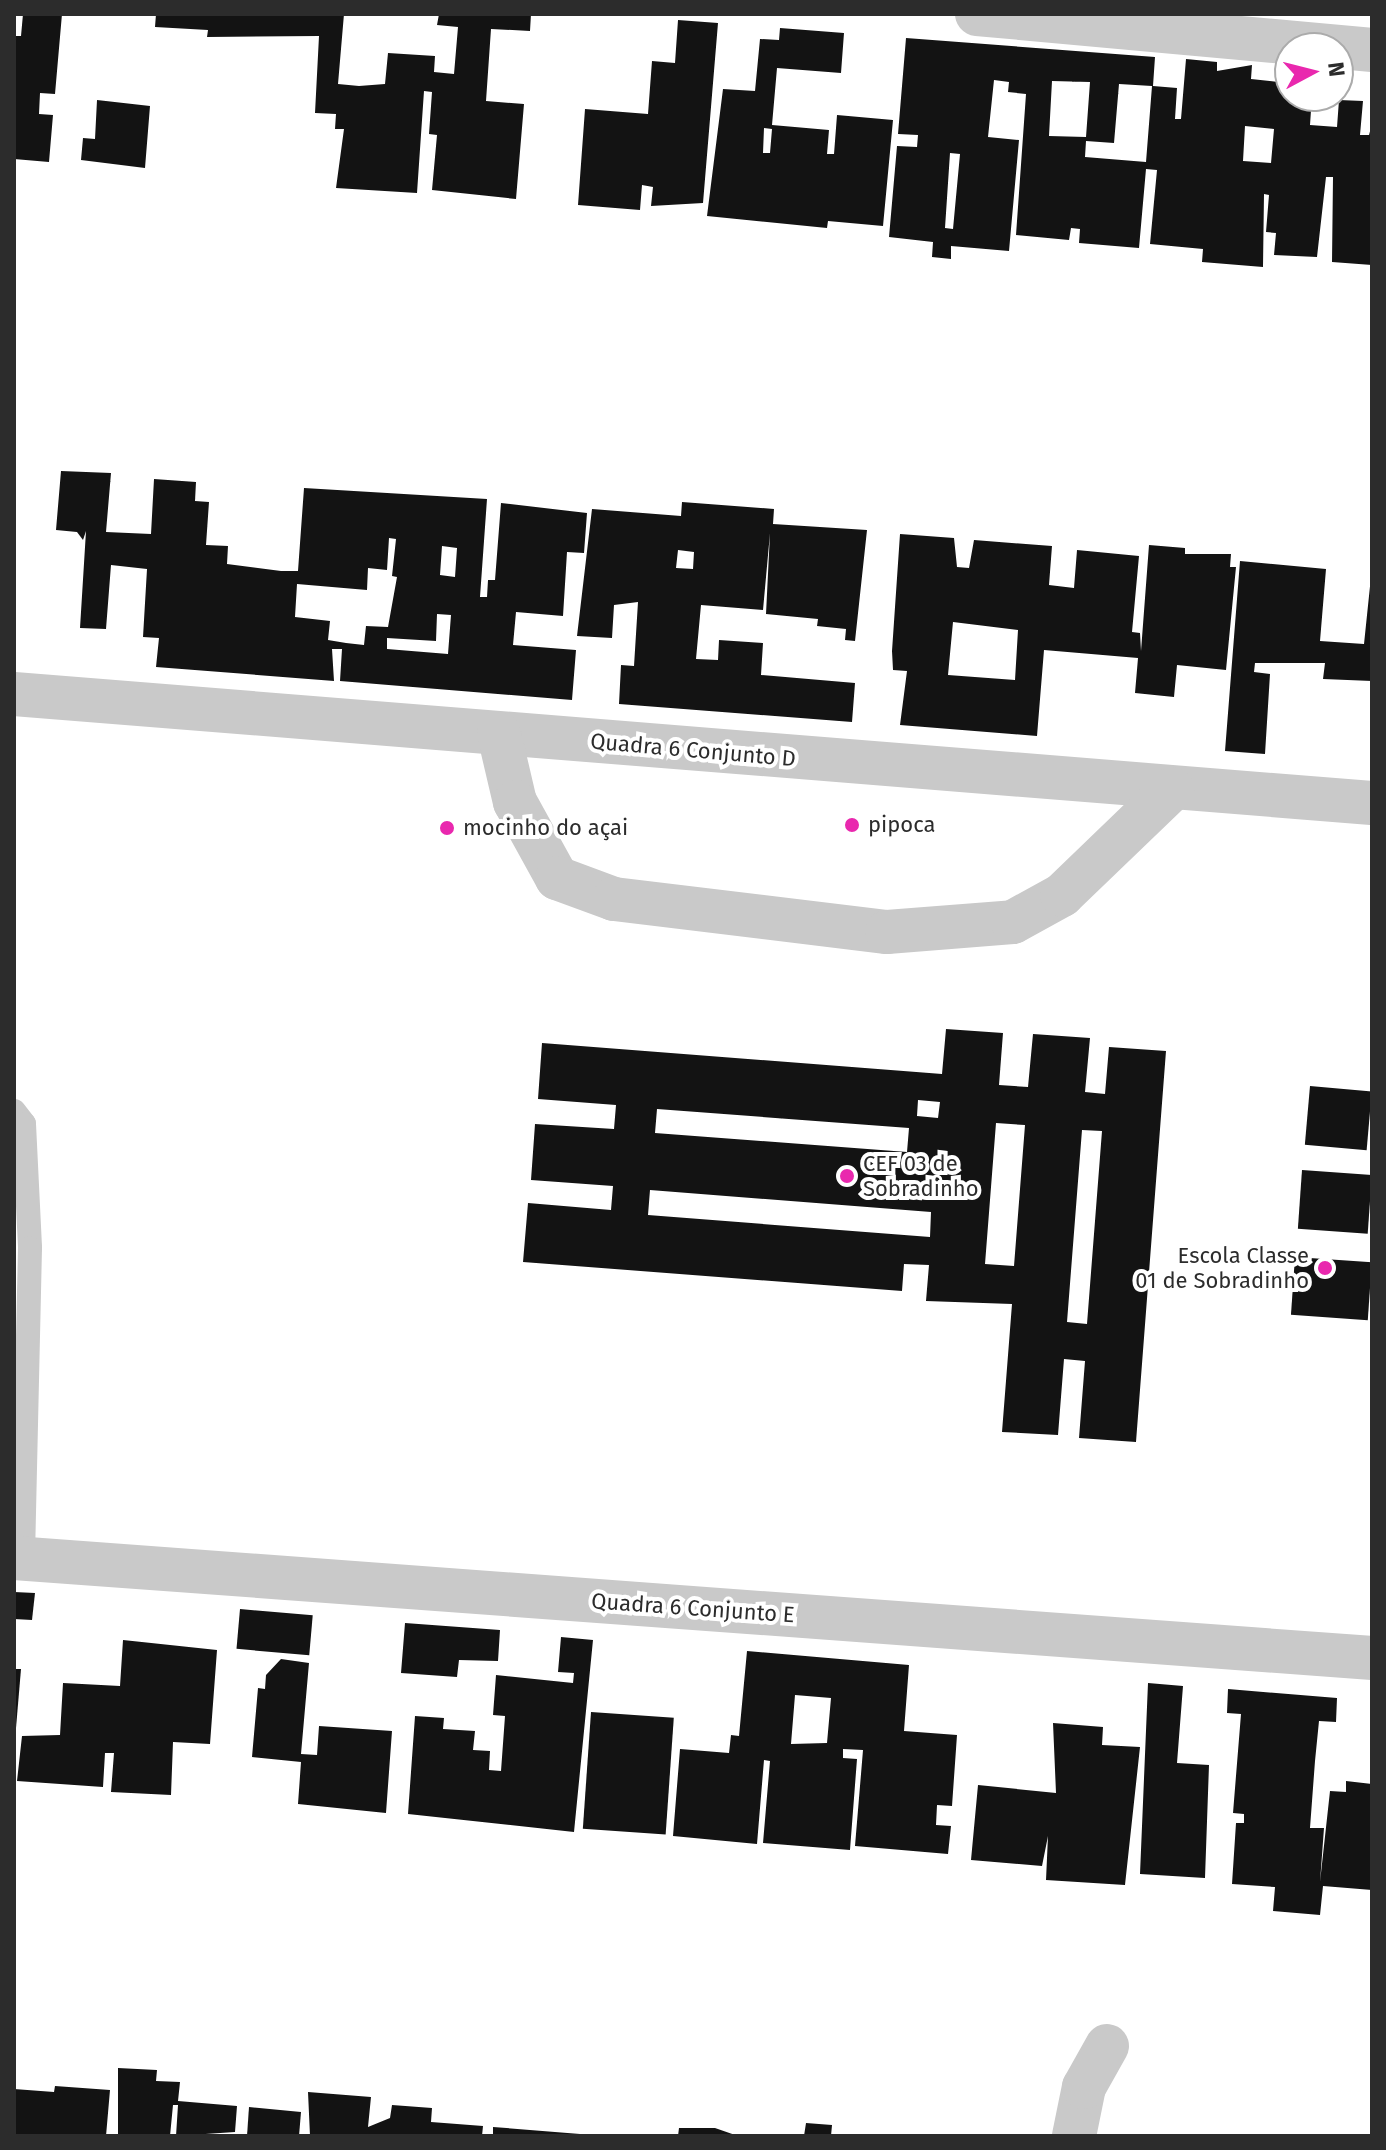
<!DOCTYPE html>
<meta charset="utf-8">
<style>
body{margin:0}
#map{position:relative;width:1386px;height:2150px;overflow:hidden;background:#fff;font-family:"Fira Sans",sans-serif}
div>[style]{position:absolute}
.building>*{inset:0;background:#131313;transform-origin:0 0}
.service>*{height:24px;margin:-12px;padding:0 12px;transform-origin:12px;border-radius:12px;background:#c9c9c9}
.minor>*{height:44px;margin:-22px;padding:0 22px;transform-origin:22px;border-radius:22px;background:#c9c9c9}
.dots>*{width:22px;height:22px;translate:-50% -50%;box-sizing:border-box;border:4px solid #fff;border-radius:50%}
span{translate:-50% -50%;white-space:nowrap;text-align:center;line-height:1.15;-webkit-text-stroke:8px #fff;paint-order:stroke}
.street-label{font-size:22px;color:#2c2c2c}
.poi-label{font-size:22px;color:#2c2c2c}
.left{translate:0 -50%;text-align:left}
.right{translate:-100% -50%;text-align:right}
.frame{position:absolute;inset:0;border:16px solid #2c2c2c;pointer-events:none}
.north{position:absolute;left:1274px;top:32px;width:80px;height:80px;box-sizing:border-box;background:#fff;border:2px solid #ababab;border-radius:50%;rotate:83deg;font-size:22px;font-weight:700;line-height:32px;text-align:center;color:#2c2c2c}
.north::after{content:'';display:block;margin:auto;width:28px;height:36px;background:#e928ae;clip-path:polygon(50% 0,100% 100%,50% 72%,0 100%)}
</style>
<div id="map">
<div class="building">
<div style="clip-path:polygon(23px 14px,62px 14px,55px 94px,40px 93px,39px 114px,53px 115px,49px 162px,14px 159px,14px 36px,21px 36px)"></div>
<div style="clip-path:polygon(156px 14px,344px 14px,338px 84px,359px 86px,385px 84px,388px 53px,435px 56px,434px 72px,454px 74px,458px 27px,437px 25px,439px 14px,531px 14px,530px 31px,491px 29px,486px 101px,524px 104px,516px 199px,432px 190px,437px 135px,429px 134px,432px 92px,424px 91px,417px 193px,336px 188px,344px 129px,335px 129px,336px 114px,315px 113px,319px 36px,207px 37px,208px 30px,155px 27px)"></div>
<div style="clip-path:polygon(678px 20px,718px 23px,703px 203px,651px 206px,653px 187px,642px 185px,640px 210px,578px 205px,585px 109px,648px 114px,652px 61px,675px 63px)"></div>
<div style="clip-path:polygon(evenodd,780px 28px,844px 33px,841px 73px,777px 68px,772px 125px,829px 130px,827px 154px,834px 154px,837px 115px,893px 120px,883px 226px,828px 221px,827px 228px,707px 216px,723px 89px,755px 91px,760px 39px,779px 40px,780px 28px,764px 128px,772px 129px,770px 153px,763px 153px,764px 128px)"></div>
<div style="clip-path:polygon(evenodd,906px 38px,1155px 57px,1153px 86px,1177px 88px,1175px 119px,1181px 119px,1186px 59px,1217px 62px,1217px 71px,1252px 65px,1251px 79px,1278px 82px,1279px 67px,1290px 68px,1290px 96px,1312px 96px,1310px 125px,1337px 127px,1339px 100px,1363px 101px,1360px 135px,1369px 135px,1372px 124px,1372px 265px,1332px 262px,1333px 177px,1326px 177px,1317px 257px,1274px 255px,1276px 233px,1266px 232px,1269px 195px,1264px 194px,1263px 267px,1202px 262px,1203px 249px,1150px 244px,1157px 170px,1146px 169px,1139px 248px,1079px 243px,1080px 229px,1071px 228px,1069px 240px,1016px 235px,1026px 94px,1008px 92px,1009px 82px,994px 80px,988px 137px,1019px 140px,1009px 251px,951px 246px,951px 259px,932px 257px,933px 242px,889px 237px,897px 146px,917px 147px,918px 135px,898px 134px,906px 38px,1052px 81px,1090px 82px,1086px 137px,1049px 136px,1052px 81px,906px 38px,1119px 84px,1152px 86px,1146px 162px,1085px 157px,1086px 141px,1114px 143px,1119px 84px,906px 38px,1245px 126px,1274px 129px,1271px 163px,1243px 161px,1245px 126px,906px 38px,950px 153px,960px 154px,953px 229px,945px 228px,950px 153px)"></div>
<div style="clip-path:polygon(97px 100px,150px 106px,145px 168px,81px 160px,83px 138px,95px 139px)"></div>
<div style="clip-path:polygon(evenodd,61px 471px,111px 473px,106px 532px,151px 534px,154px 479px,196px 482px,195px 501px,209px 502px,206px 545px,228px 546px,227px 564px,281px 571px,298px 571px,304px 488px,487px 499px,480px 597px,487px 597px,488px 580px,495px 580px,501px 503px,587px 513px,584px 553px,567px 552px,563px 616px,516px 612px,513px 645px,576px 650px,572px 700px,340px 681px,342px 649px,332px 649px,334px 681px,156px 667px,159px 638px,143px 637px,147px 569px,111px 565px,106px 629px,80px 628px,86px 531px,83px 540px,77px 532px,56px 530px,61px 471px,389px 538px,396px 539px,392px 576px,397px 577px,388px 627px,366px 626px,364px 645px,346px 643px,328px 640px,330px 621px,295px 617px,297px 584px,367px 590px,368px 568px,387px 570px,389px 538px,61px 471px,442px 546px,457px 548px,455px 577px,440px 575px,442px 546px,61px 471px,437px 614px,451px 615px,448px 654px,387px 649px,387px 638px,436px 641px,437px 614px)"></div>
<div style="clip-path:polygon(evenodd,682px 502px,774px 509px,773px 524px,867px 530px,855px 641px,845px 640px,846px 629px,817px 626px,818px 619px,766px 614px,770px 533px,763px 610px,701px 605px,696px 659px,718px 660px,719px 640px,763px 643px,761px 675px,855px 683px,852px 722px,619px 704px,621px 665px,634px 666px,638px 602px,614px 605px,612px 638px,577px 636px,592px 509px,681px 516px,682px 502px,678px 550px,694px 552px,693px 569px,676px 568px,678px 550px)"></div>
<div style="clip-path:polygon(evenodd,900px 534px,954px 538px,957px 567px,969px 568px,974px 540px,1052px 546px,1049px 585px,1074px 588px,1077px 550px,1139px 556px,1132px 632px,1140px 633px,1141px 651px,1149px 545px,1185px 548px,1185px 554px,1231px 554px,1230px 567px,1236px 567px,1226px 670px,1177px 665px,1174px 697px,1135px 693px,1138px 658px,1044px 650px,1037px 736px,900px 725px,907px 671px,893px 670px,892px 651px,900px 534px,953px 622px,1018px 630px,1015px 680px,948px 675px,953px 622px)"></div>
<div style="clip-path:polygon(1240px 561px,1326px 569px,1320px 641px,1364px 644px,1372px 567px,1372px 681px,1323px 679px,1325px 663px,1255px 663px,1254px 672px,1270px 674px,1265px 754px,1225px 751px)"></div>
<div style="clip-path:polygon(evenodd,946px 1029px,1003px 1033px,999px 1085px,1028px 1087px,1033px 1034px,1090px 1038px,1085px 1092px,1105px 1094px,1109px 1047px,1166px 1051px,1136px 1442px,1079px 1438px,1085px 1361px,1064px 1359px,1058px 1435px,1002px 1432px,1012px 1304px,926px 1301px,929px 1265px,904px 1264px,902px 1291px,523px 1262px,528px 1203px,611px 1210px,613px 1186px,531px 1180px,535px 1124px,614px 1129px,616px 1105px,538px 1099px,542px 1043px,942px 1074px,946px 1029px,918px 1100px,940px 1102px,938px 1118px,917px 1116px,918px 1100px,946px 1029px,657px 1109px,909px 1128px,907px 1152px,655px 1133px,657px 1109px,946px 1029px,996px 1123px,1025px 1125px,1014px 1266px,985px 1264px,996px 1123px,946px 1029px,1082px 1130px,1102px 1131px,1087px 1324px,1067px 1322px,1082px 1130px,946px 1029px,650px 1190px,931px 1212px,930px 1237px,648px 1215px,650px 1190px)"></div>
<div style="left:1310px;top:1086px;width:62px;height:59px;rotate:5deg"></div>
<div style="left:1302px;top:1170px;width:70px;height:59px;rotate:4deg"></div>
<div style="left:1295px;top:1257px;width:77px;height:58px;rotate:4deg"></div>
<div style="clip-path:polygon(14px 1592px,35px 1593px,32px 1620px,14px 1619px)"></div>
<div style="left:240px;top:1609px;width:73px;height:40px;rotate:5deg"></div>
<div style="clip-path:polygon(405px 1623px,500px 1630px,498px 1661px,459px 1660px,457px 1677px,401px 1673px)"></div>
<div style="clip-path:polygon(561px 1637px,593px 1640px,574px 1832px,408px 1814px,415px 1716px,444px 1718px,443px 1729px,475px 1731px,473px 1750px,490px 1751px,489px 1770px,501px 1771px,505px 1716px,493px 1715px,496px 1675px,573px 1683px,574px 1673px,558px 1672px)"></div>
<div style="clip-path:polygon(123px 1640px,217px 1650px,210px 1744px,173px 1742px,171px 1795px,111px 1792px,114px 1753px,105px 1753px,103px 1787px,17px 1781px,22px 1736px,60px 1735px,63px 1683px,120px 1686px)"></div>
<div style="clip-path:polygon(evenodd,747px 1651px,909px 1665px,904px 1731px,957px 1735px,952px 1806px,937px 1805px,936px 1825px,951px 1826px,948px 1854px,855px 1846px,863px 1750px,843px 1749px,843px 1758px,857px 1759px,850px 1850px,763px 1843px,770px 1761px,764px 1760px,757px 1844px,673px 1836px,680px 1749px,729px 1753px,731px 1735px,739px 1736px,747px 1651px,795px 1695px,831px 1698px,827px 1743px,791px 1744px,795px 1695px)"></div>
<div style="clip-path:polygon(281px 1659px,309px 1663px,301px 1754px,317px 1755px,319px 1726px,392px 1731px,386px 1813px,298px 1804px,301px 1762px,252px 1757px,258px 1688px,265px 1689px,266px 1675px)"></div>
<div style="clip-path:polygon(14px 1669px,21px 1669px,16px 1728px,14px 1728px)"></div>
<div style="clip-path:polygon(1148px 1683px,1183px 1686px,1177px 1763px,1209px 1765px,1205px 1878px,1140px 1874px)"></div>
<div style="clip-path:polygon(1228px 1689px,1337px 1698px,1336px 1722px,1319px 1721px,1315px 1761px,1310px 1828px,1324px 1828px,1320px 1882px,1330px 1791px,1346px 1792px,1346px 1781px,1372px 1784px,1372px 1890px,1323px 1886px,1320px 1915px,1273px 1911px,1275px 1887px,1232px 1884px,1236px 1823px,1244px 1823px,1244px 1814px,1233px 1813px,1241px 1714px,1227px 1713px)"></div>
<div style="left:591px;top:1712px;width:83px;height:117px;rotate:4deg"></div>
<div style="clip-path:polygon(1053px 1723px,1103px 1727px,1102px 1745px,1140px 1747px,1125px 1885px,1046px 1880px,1048px 1836px,1042px 1866px,971px 1860px,978px 1785px,1056px 1793px)"></div>
<div style="clip-path:polygon(118px 2068px,157px 2070px,156px 2081px,180px 2082px,178px 2101px,237px 2106px,235px 2132px,176px 2136px,178px 2105px,173px 2105px,170px 2136px,118px 2136px)"></div>
<div style="clip-path:polygon(55px 2086px,110px 2090px,106px 2136px,14px 2136px,14px 2089px,54px 2092px)"></div>
<div style="clip-path:polygon(308px 2092px,371px 2097px,368px 2127px,390px 2118px,392px 2105px,432px 2108px,431px 2122px,483px 2126px,482px 2136px,310px 2136px)"></div>
<div style="clip-path:polygon(249px 2107px,301px 2112px,299px 2136px,247px 2136px)"></div>
<div style="clip-path:polygon(806px 2123px,832px 2125px,831px 2136px,804px 2136px)"></div>
<div style="clip-path:polygon(493px 2127px,580px 2134px,580px 2136px,493px 2136px)"></div>
<div style="clip-path:polygon(679px 2128px,715px 2128px,738px 2136px,678px 2136px)"></div>
</div>
<div class="service">
<div style="left:14px;top:1111px;width:16px;rotate:52deg"></div>
<div style="left:24px;top:1124px;width:124px;rotate:87.2deg"></div>
<div style="left:30px;top:1248px;width:311px;rotate:91.3deg"></div>
</div>
<div class="minor">
<div style="left:977px;top:14px;width:397px;rotate:5.2deg"></div>
<div style="left:14px;top:694px;width:1362px;rotate:4.59deg"></div>
<div style="left:499px;top:734px;width:70px;rotate:76.8deg"></div>
<div style="left:515px;top:802px;width:87px;rotate:61.1deg"></div>
<div style="left:557px;top:878px;width:61px;rotate:20.2deg"></div>
<div style="left:614px;top:899px;width:275px;rotate:6.9deg"></div>
<div style="left:887px;top:932px;width:126px;rotate:-4.5deg"></div>
<div style="left:1013px;top:922px;width:56px;rotate:-28.9deg"></div>
<div style="left:1062px;top:895px;width:153px;rotate:-43.9deg"></div>
<div style="left:14px;top:1558px;width:1362px;rotate:4.21deg"></div>
<div style="left:1074px;top:2136px;width:50px;rotate:-78.5deg"></div>
<div style="left:1084px;top:2087px;width:47px;rotate:-60.7deg"></div>
</div>
<div class="dots">
<div style="left:852px;top:825px;background:#e928ae"></div>
<div style="left:447px;top:828px;background:#e928ae"></div>
<div style="left:847px;top:1176px;background:#e928ae"></div>
<div style="left:1325px;top:1268px;background:#e928ae"></div>
</div>
<div class="street-label">
<span style="left:693px;top:750px;rotate:5deg">Quadra 6 Conjunto D</span>
<span style="left:693px;top:1608px;rotate:4deg">Quadra 6 Conjunto E</span>
</div>
<div class="poi-label">
<span class="left" style="left:868px;top:825px">pipoca</span>
<span class="left" style="left:463px;top:828px">mocinho do açai</span>
<span class="left" style="left:863px;top:1176px">CEF 03 de<br>Sobradinho</span>
<span class="right" style="left:1309px;top:1268px">Escola Classe<br>01 de Sobradinho</span>
</div>
<div class="frame"></div>
<div class="north">N</div>
</div>
